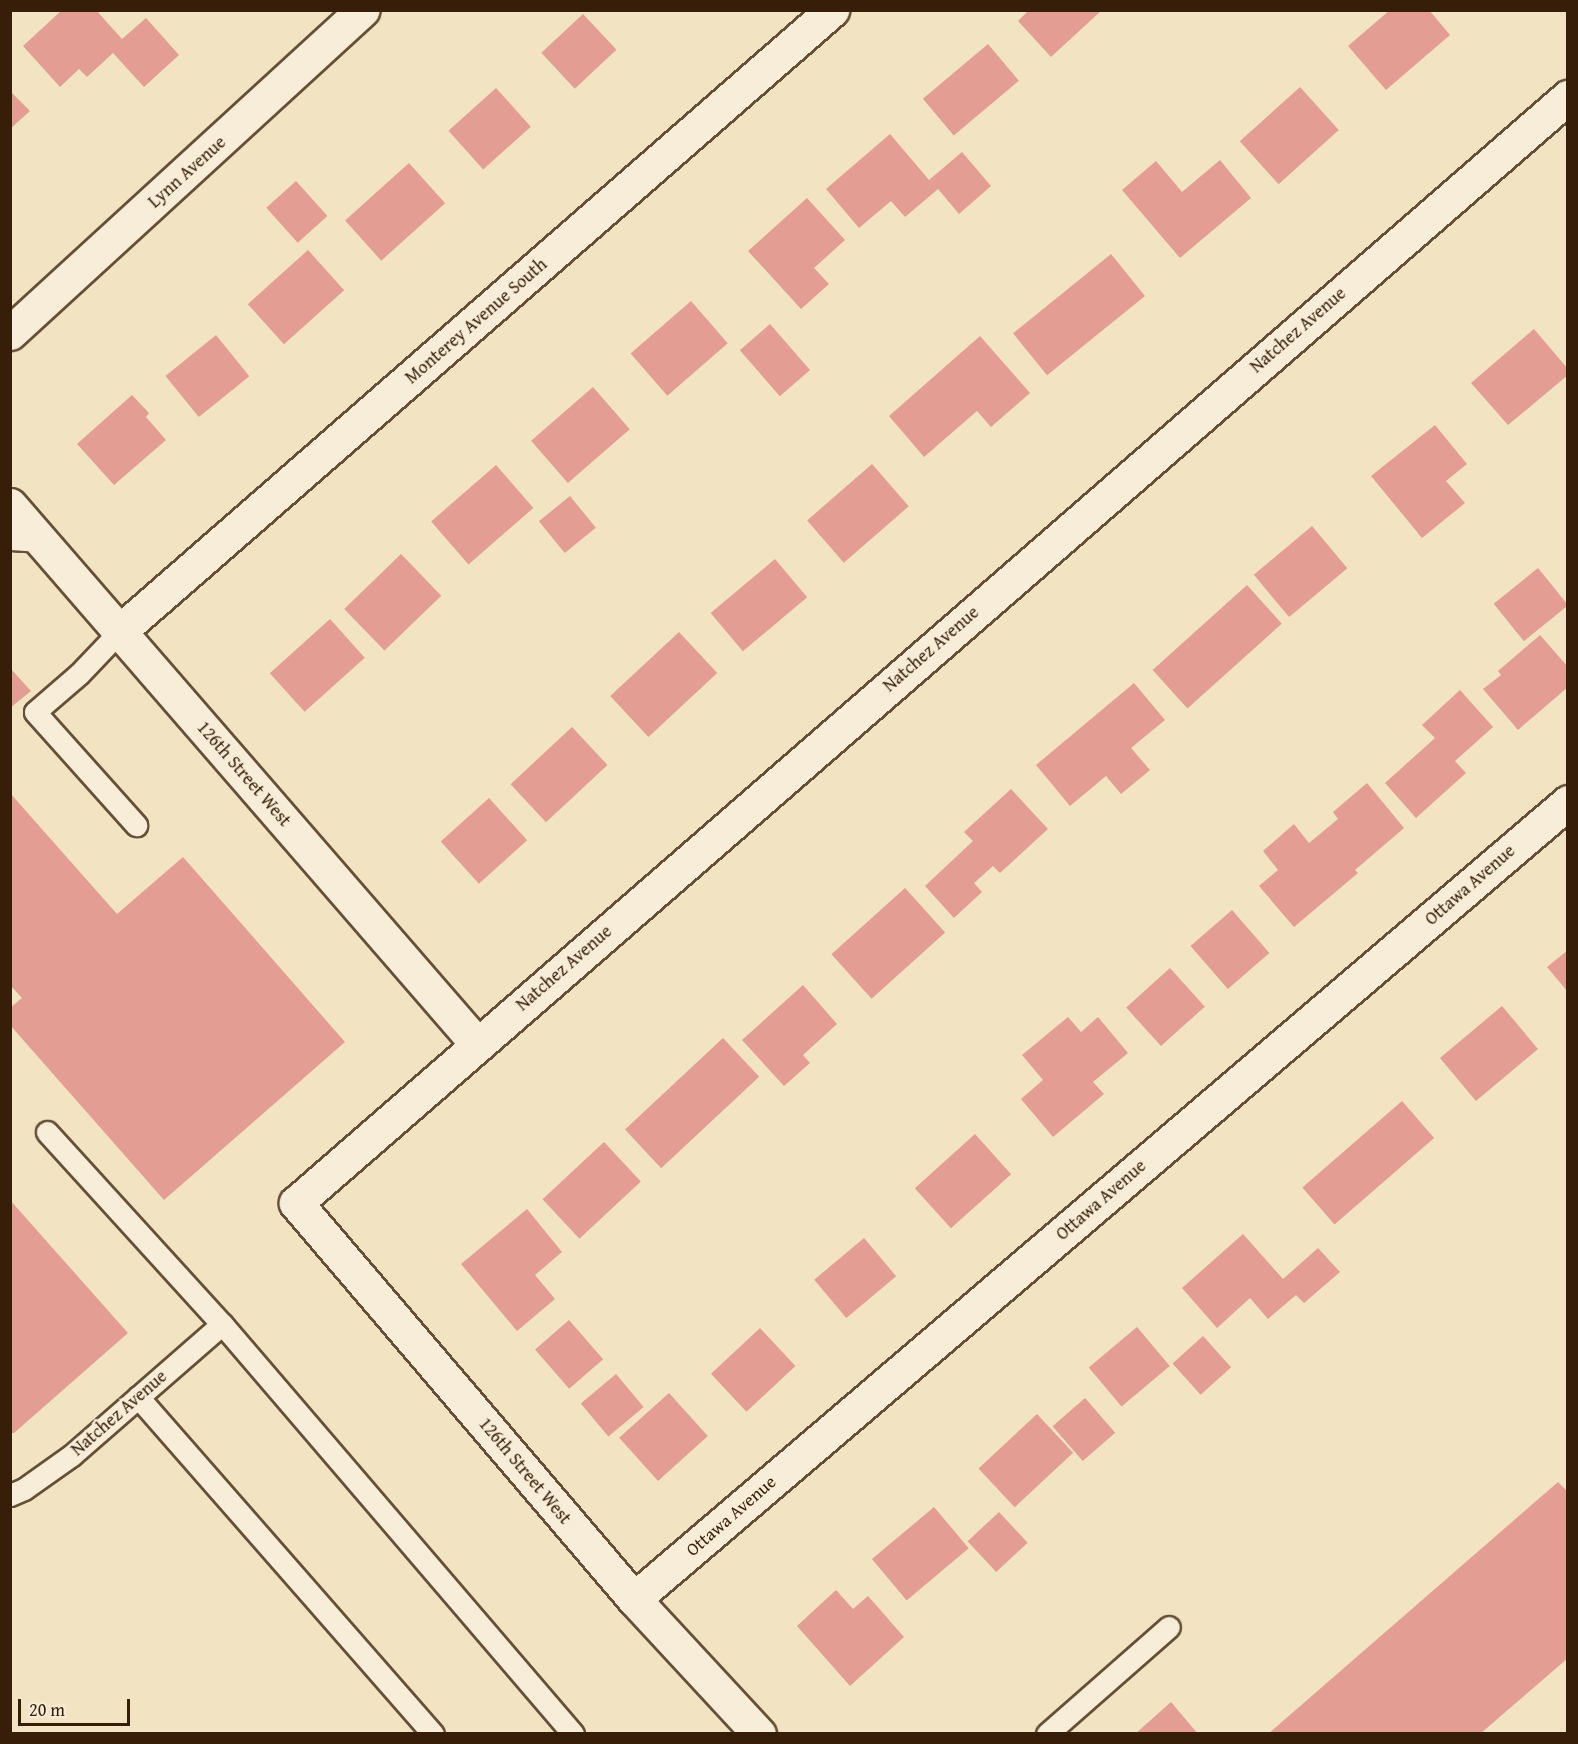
<!DOCTYPE html>
<style>
body{margin:0}
#map{position:relative;width:1578px;height:1744px;overflow:hidden;background:#f2e4c3;font-family:"Gentium Book Plus",serif}
div>[style]{position:absolute}
.building>*{inset:0;background:#e49d92;transform-origin:0 0}
.roads{filter:drop-shadow(2px 0 #655037) drop-shadow(-2px 0 #655037) drop-shadow(0 2px #655037) drop-shadow(0 -2px #655037)}
.service>*{height:21px;margin:-10.5px;padding:0 10.5px;transform-origin:10.5px;border-radius:10.5px;background:#f7edd8}
.minor>*{height:33px;margin:-16.5px;padding:0 16.5px;transform-origin:16.5px;border-radius:16.5px;background:#f7edd8}
.secondary>*{height:33px;margin:-16.5px;padding:0 16.5px;transform-origin:16.5px;border-radius:16.5px;background:#f7edd8}
span{translate:-50% -50%;white-space:nowrap;text-align:center;line-height:1.15;-webkit-text-stroke:4.5px #f7edd8;paint-order:stroke}
.street-label{font-size:18px;color:#361e08}
.frame{position:absolute;inset:0;border:12px solid #361e08;pointer-events:none}
.scale{position:absolute;left:18px;top:1699px;width:112px;height:27px;box-sizing:border-box;border:3px solid #361e08;border-top:0;padding-left:8px;font-size:18px;line-height:21px;white-space:nowrap;color:#361e08;-webkit-text-stroke:4px #f7edd8;paint-order:stroke}
</style>
<div id="map">
<div class="building">
<div style="clip-path:polygon(62px 10px,96px 10px,122px 39px,146px 18px,179px 55px,144px 87px,113px 53px,87px 77px,79px 69px,60px 87px,23px 46px)"></div>
<div style="clip-path:polygon(1029px 10px,1102px 10px,1051px 57px,1018px 21px)"></div>
<div style="clip-path:polygon(1390px 10px,1429px 10px,1450px 35px,1386px 90px,1348px 46px)"></div>
<div style="left:583px;top:14px;width:49px;height:57px;rotate:47deg"></div>
<div style="left:988px;top:44px;width:48px;height:85px;rotate:50deg"></div>
<div style="left:1300px;top:87px;width:58px;height:81px;rotate:48deg"></div>
<div style="left:496px;top:88px;width:52px;height:64px;rotate:48deg"></div>
<div style="clip-path:polygon(10px 91px,30px 111px,10px 129px)"></div>
<div style="clip-path:polygon(890px 134px,929px 180px,962px 152px,991px 186px,959px 214px,938px 189px,905px 217px,891px 201px,859px 228px,826px 189px)"></div>
<div style="clip-path:polygon(1220px 160px,1251px 198px,1180px 258px,1122px 190px,1156px 161px,1182px 192px)"></div>
<div style="left:409px;top:163px;width:54px;height:86px;rotate:48deg"></div>
<div style="left:296px;top:181px;width:47px;height:40px;rotate:48deg"></div>
<div style="clip-path:polygon(807px 198px,845px 240px,814px 268px,829px 284px,801px 309px,748px 251px)"></div>
<div style="left:308px;top:250px;width:54px;height:81px;rotate:48deg"></div>
<div style="left:1111px;top:254px;width:54px;height:126px;rotate:51deg"></div>
<div style="left:691px;top:301px;width:56px;height:80px;rotate:49deg"></div>
<div style="left:770px;top:324px;width:61px;height:40px;rotate:49deg"></div>
<div style="clip-path:polygon(1534px 329px,1568px 369px,1568px 375px,1508px 425px,1471px 383px)"></div>
<div style="left:216px;top:335px;width:53px;height:65px;rotate:51deg"></div>
<div style="clip-path:polygon(980px 336px,1030px 393px,991px 427px,977px 411px,924px 457px,889px 416px)"></div>
<div style="left:593px;top:387px;width:56px;height:82px;rotate:49deg"></div>
<div style="clip-path:polygon(132px 395px,149px 413px,146px 417px,166px 440px,114px 485px,77px 444px)"></div>
<div style="clip-path:polygon(1435px 425px,1467px 464px,1446px 481px,1465px 503px,1422px 538px,1371px 476px)"></div>
<div style="left:872px;top:464px;width:56px;height:86px;rotate:49deg"></div>
<div style="left:496px;top:465px;width:57px;height:86px;rotate:49deg"></div>
<div style="left:570px;top:496px;width:41px;height:40px;rotate:51deg"></div>
<div style="left:1312px;top:526px;width:55px;height:76px;rotate:50deg"></div>
<div style="left:401px;top:554px;width:58px;height:79px;rotate:46deg"></div>
<div style="left:775px;top:559px;width:50px;height:84px;rotate:50deg"></div>
<div style="left:1538px;top:568px;width:48px;height:57px;rotate:51deg"></div>
<div style="left:1247px;top:585px;width:52px;height:127px;rotate:48deg"></div>
<div style="left:330px;top:619px;width:52px;height:81px;rotate:48deg"></div>
<div style="left:679px;top:632px;width:56px;height:94px;rotate:47deg"></div>
<div style="clip-path:polygon(1540px 635px,1568px 667px,1568px 687px,1518px 730px,1483px 689px,1501px 675px,1498px 671px)"></div>
<div style="clip-path:polygon(10px 668px,31px 691px,10px 708px)"></div>
<div style="clip-path:polygon(1134px 683px,1165px 720px,1131px 748px,1150px 770px,1121px 794px,1106px 776px,1070px 806px,1036px 765px)"></div>
<div style="clip-path:polygon(1460px 690px,1493px 727px,1455px 761px,1466px 773px,1416px 818px,1385px 783px,1435px 738px,1422px 725px)"></div>
<div style="left:572px;top:727px;width:52px;height:84px;rotate:47deg"></div>
<div style="clip-path:polygon(1367px 783px,1404px 828px,1355px 870px,1358px 873px,1294px 927px,1259px 886px,1278px 870px,1263px 851px,1294px 824px,1309px 843px,1338px 819px,1333px 812px)"></div>
<div style="clip-path:polygon(1011px 789px,1048px 829px,1000px 873px,993px 866px,974px 883px,982px 892px,954px 918px,925px 886px,973px 841px,964px 832px)"></div>
<div style="clip-path:polygon(10px 793px,117px 914px,183px 857px,345px 1042px,164px 1200px,10px 1025px,10px 1008px,22px 998px,10px 985px)"></div>
<div style="left:489px;top:798px;width:57px;height:65px;rotate:48deg"></div>
<div style="left:905px;top:888px;width:60px;height:99px;rotate:48deg"></div>
<div style="left:1232px;top:910px;width:57px;height:55px;rotate:49deg"></div>
<div style="clip-path:polygon(1568px 950px,1568px 992px,1547px 967px)"></div>
<div style="left:1170px;top:968px;width:52px;height:59px;rotate:48deg"></div>
<div style="clip-path:polygon(803px 985px,837px 1024px,803px 1055px,810px 1063px,784px 1086px,742px 1040px)"></div>
<div style="left:1502px;top:1006px;width:56px;height:81px;rotate:50deg"></div>
<div style="clip-path:polygon(1068px 1017px,1081px 1032px,1098px 1017px,1128px 1053px,1093px 1082px,1104px 1094px,1053px 1137px,1021px 1099px,1043px 1080px,1022px 1055px)"></div>
<div style="left:723px;top:1038px;width:53px;height:134px;rotate:47deg"></div>
<div style="left:1402px;top:1101px;width:49px;height:132px;rotate:49deg"></div>
<div style="left:975px;top:1134px;width:54px;height:81px;rotate:48deg"></div>
<div style="left:604px;top:1142px;width:54px;height:84px;rotate:47deg"></div>
<div style="clip-path:polygon(10px 1200px,128px 1333px,14px 1433px,10px 1433px)"></div>
<div style="clip-path:polygon(527px 1209px,562px 1252px,535px 1275px,555px 1299px,517px 1331px,461px 1264px)"></div>
<div style="clip-path:polygon(1243px 1234px,1283px 1279px,1318px 1248px,1340px 1272px,1304px 1303px,1296px 1295px,1268px 1319px,1250px 1298px,1217px 1328px,1182px 1288px)"></div>
<div style="left:864px;top:1238px;width:50px;height:65px;rotate:50deg"></div>
<div style="left:569px;top:1320px;width:52px;height:45px;rotate:49deg"></div>
<div style="left:1137px;top:1327px;width:51px;height:63px;rotate:50deg"></div>
<div style="left:760px;top:1328px;width:52px;height:67px;rotate:47deg"></div>
<div style="left:1203px;top:1336px;width:42px;height:41px;rotate:48deg"></div>
<div style="left:616px;top:1374px;width:43px;height:46px;rotate:50deg"></div>
<div style="left:669px;top:1393px;width:58px;height:67px;rotate:48deg"></div>
<div style="left:1085px;top:1398px;width:46px;height:43px;rotate:49deg"></div>
<div style="left:1037px;top:1414px;width:53px;height:80px;rotate:47deg"></div>
<div style="clip-path:polygon(1558px 1482px,1568px 1492px,1568px 1658px,1480px 1734px,1268px 1734px)"></div>
<div style="left:934px;top:1507px;width:54px;height:81px;rotate:50deg"></div>
<div style="left:999px;top:1512px;width:42px;height:43px;rotate:47deg"></div>
<div style="clip-path:polygon(836px 1590px,853px 1609px,868px 1596px,904px 1637px,850px 1686px,797px 1626px)"></div>
<div style="clip-path:polygon(1171px 1702px,1198px 1734px,1135px 1734px)"></div>
</div>
<div class="roads">
<div class="service">
<div style="left:10px;top:539px;width:31px;rotate:4deg"></div>
<div style="left:120px;top:631px;width:59px;rotate:133.6deg"></div>
<div style="left:79px;top:674px;width:58px;rotate:139.2deg"></div>
<div style="left:35px;top:712px;width:152px;rotate:48.2deg"></div>
<div style="left:47px;top:1132px;width:260px;rotate:47.7deg"></div>
<div style="left:222px;top:1324px;width:540px;rotate:49.43deg"></div>
<div style="left:138px;top:1397px;width:448px;rotate:48.8deg"></div>
<div style="left:10px;top:1495px;width:15px;rotate:-23deg"></div>
<div style="left:24px;top:1489px;width:59px;rotate:-35.3deg"></div>
<div style="left:72px;top:1455px;width:199px;rotate:-41.1deg"></div>
<div style="left:1047px;top:1734px;width:162px;rotate:-41.3deg"></div>
</div>
<div class="minor">
<div style="left:10px;top:505px;width:713px;rotate:49.09deg"></div>
<div style="left:120px;top:631px;width:945px;rotate:-41.09deg"></div>
<div style="left:634px;top:1599px;width:1228px;rotate:-40.47deg"></div>
<div style="left:759px;top:1734px;width:184px;rotate:-132.8deg"></div>
<div style="left:634px;top:1599px;width:521px;rotate:-130.48deg"></div>
<div style="left:296px;top:1203px;width:1686px;rotate:-41.01deg"></div>
</div>
<div class="secondary">
<div style="left:10px;top:333px;width:478px;rotate:-42.5deg"></div>
</div>
</div>
<div class="street-label">
<span style="left:187px;top:172px;rotate:-42deg">Lynn Avenue</span>
<span style="left:476px;top:321px;rotate:-41deg">Monterey Avenue South</span>
<span style="left:1298px;top:330px;rotate:-41deg">Natchez Avenue</span>
<span style="left:931px;top:649px;rotate:-41deg">Natchez Avenue</span>
<span style="left:244px;top:774px;rotate:49deg">126th Street West</span>
<span style="left:1470px;top:885px;rotate:-41deg">Ottawa Avenue</span>
<span style="left:564px;top:968px;rotate:-41deg">Natchez Avenue</span>
<span style="left:1101px;top:1200px;rotate:-41deg">Ottawa Avenue</span>
<span style="left:119px;top:1413px;rotate:-41deg">Natchez Avenue</span>
<span style="left:525px;top:1471px;rotate:50deg">126th Street West</span>
<span style="left:731px;top:1516px;rotate:-41deg">Ottawa Avenue</span>
</div>
<div class="frame"></div>
<div class="scale">20 m</div>
</div>
